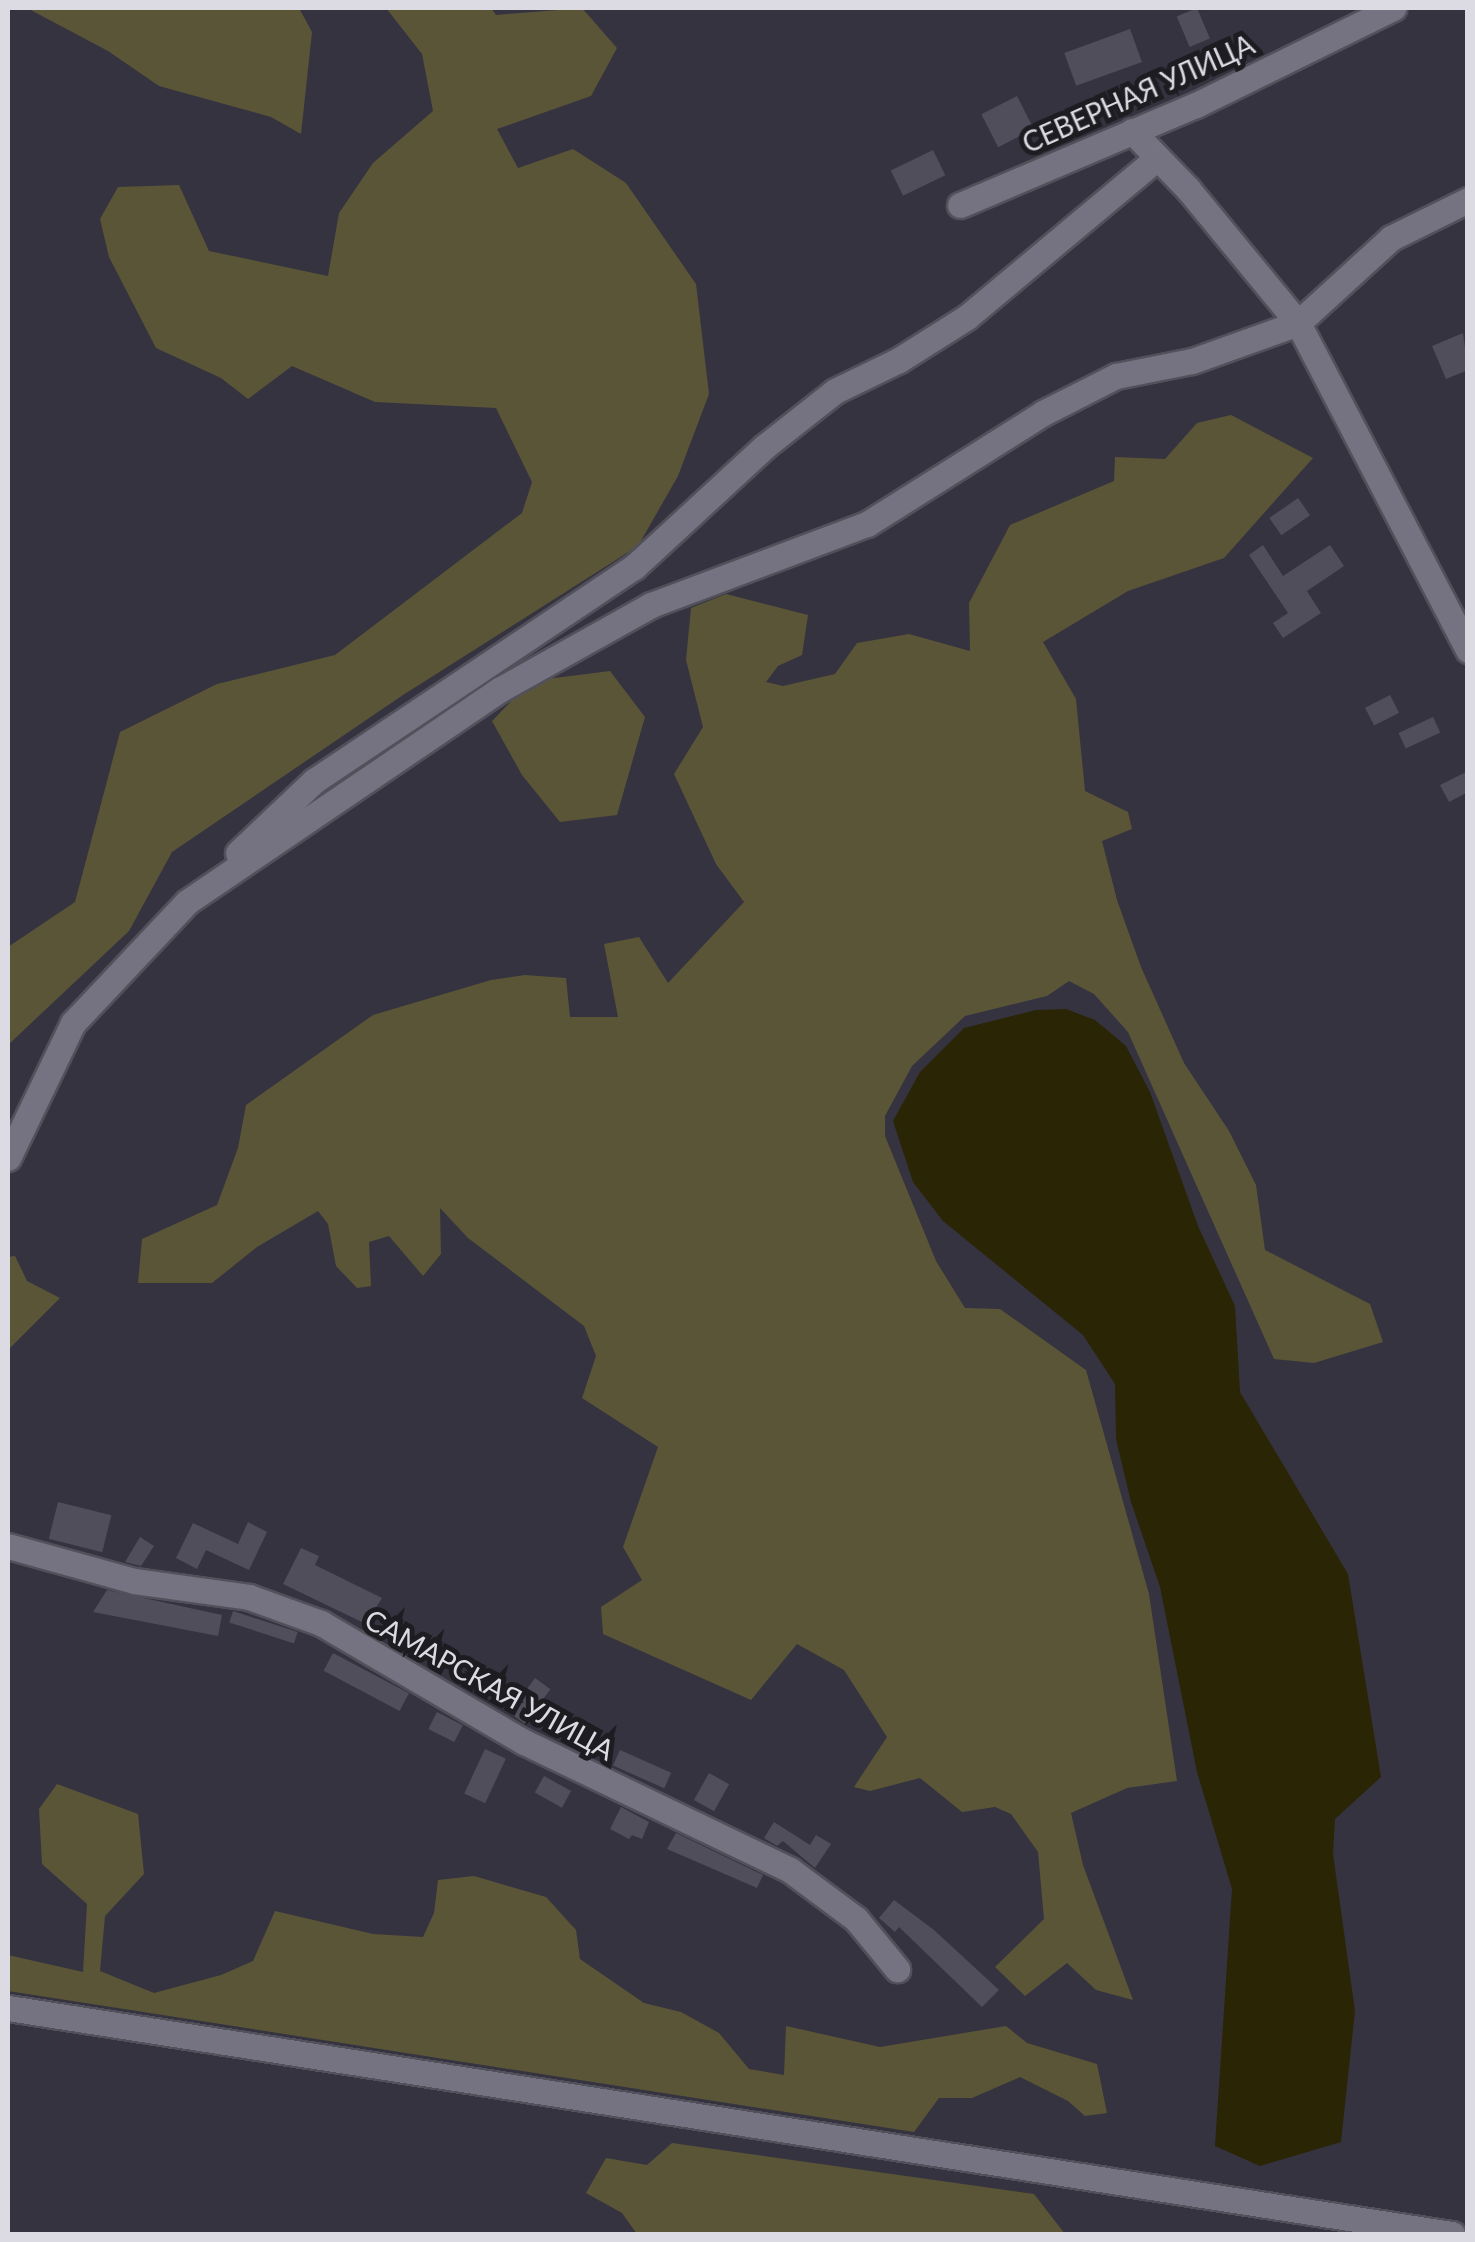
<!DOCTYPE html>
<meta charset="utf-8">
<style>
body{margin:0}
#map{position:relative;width:1475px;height:2242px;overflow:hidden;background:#353340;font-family:Lato,sans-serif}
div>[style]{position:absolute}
.green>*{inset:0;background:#5a5537}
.water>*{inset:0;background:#2a2505}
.building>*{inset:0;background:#504e5b;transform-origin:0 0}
.roads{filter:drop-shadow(2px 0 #52515b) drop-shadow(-2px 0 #52515b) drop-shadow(0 2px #52515b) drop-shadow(0 -2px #52515b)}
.minor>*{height:25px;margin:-12.5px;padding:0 12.5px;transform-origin:12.5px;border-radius:12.5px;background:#757381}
span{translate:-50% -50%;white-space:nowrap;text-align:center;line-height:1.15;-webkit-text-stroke:10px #1d1c21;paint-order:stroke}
.street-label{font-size:28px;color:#dcdbe3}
.frame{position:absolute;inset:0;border:10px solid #dcdbe3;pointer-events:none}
</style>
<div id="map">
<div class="green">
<div style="clip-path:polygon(27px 8px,299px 8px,312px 32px,301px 134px,271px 117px,159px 86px,108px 51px)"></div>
<div style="clip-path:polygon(386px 8px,491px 8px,496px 15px,582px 8px,617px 48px,591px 96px,497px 129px,518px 168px,573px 149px,626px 183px,696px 284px,709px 394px,678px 476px,638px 546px,403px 695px,172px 852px,129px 931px,8px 1045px,8px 947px,75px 902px,120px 732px,217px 684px,335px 655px,522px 513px,532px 482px,496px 408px,375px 402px,292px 366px,248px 399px,221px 378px,156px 348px,109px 257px,100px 219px,118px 187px,179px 185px,209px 251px,328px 276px,339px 213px,373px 163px,433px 111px,422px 54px)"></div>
<div style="clip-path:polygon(1231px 415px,1313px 458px,1224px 558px,1128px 591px,1043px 642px,1076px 699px,1085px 791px,1128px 812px,1132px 829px,1102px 841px,1117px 900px,1141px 967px,1184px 1063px,1229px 1131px,1256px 1185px,1265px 1250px,1370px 1304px,1383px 1342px,1314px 1363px,1274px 1359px,1128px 1032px,1094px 994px,1069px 981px,1047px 996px,965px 1016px,912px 1066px,885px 1116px,885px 1136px,936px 1261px,965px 1308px,1000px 1309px,1086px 1370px,1149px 1594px,1177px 1781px,1127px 1788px,1071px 1813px,1083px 1865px,1133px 2000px,1096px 1990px,1067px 1963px,1025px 1996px,995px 1967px,1044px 1919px,1038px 1852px,1011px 1814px,995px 1807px,962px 1812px,920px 1778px,870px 1791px,854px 1787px,887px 1737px,844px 1670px,797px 1644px,751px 1700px,603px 1634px,601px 1607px,642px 1580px,623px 1547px,658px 1447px,582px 1398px,596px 1356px,584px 1326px,468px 1238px,440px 1208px,441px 1254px,423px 1276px,389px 1236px,369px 1242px,371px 1286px,357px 1288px,336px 1266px,328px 1224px,318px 1211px,257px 1247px,212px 1283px,138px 1283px,142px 1239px,217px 1205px,238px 1148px,246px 1105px,373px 1015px,491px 980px,525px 975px,566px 978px,570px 1017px,618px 1017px,604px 944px,639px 937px,668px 983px,744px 902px,716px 864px,674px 774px,703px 727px,686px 660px,691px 608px,726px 594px,808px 615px,802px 655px,778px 666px,766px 682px,783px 686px,835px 674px,857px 643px,909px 634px,970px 651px,969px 603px,1010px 525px,1114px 481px,1115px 457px,1165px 459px,1197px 423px)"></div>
<div style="clip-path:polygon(610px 671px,645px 717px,617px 815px,560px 822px,522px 775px,492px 721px,531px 681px)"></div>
<div style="clip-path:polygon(15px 1256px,27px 1281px,60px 1298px,8px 1350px,8px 1257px)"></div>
<div style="clip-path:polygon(57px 1784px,138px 1814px,144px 1874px,105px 1916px,100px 1971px,154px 1993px,221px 1975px,253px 1961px,275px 1911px,373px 1934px,423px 1937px,434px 1913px,438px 1880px,474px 1876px,546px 1897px,576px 1930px,580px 1959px,644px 2003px,681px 2012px,719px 2033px,749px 2069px,784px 2075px,786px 2026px,880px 2047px,1006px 2026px,1027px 2043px,1097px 2064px,1107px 2113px,1085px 2116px,1068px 2101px,1020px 2077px,972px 2098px,939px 2098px,914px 2132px,8px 1991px,8px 1955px,83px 1972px,87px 1904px,42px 1864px,39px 1809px)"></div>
<div style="clip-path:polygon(672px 2143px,1034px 2194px,1065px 2234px,637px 2234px,622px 2213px,586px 2193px,606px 2158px,647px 2165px)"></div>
</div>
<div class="water">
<div style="clip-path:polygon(1066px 1009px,1095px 1020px,1126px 1046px,1150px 1092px,1198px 1226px,1235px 1306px,1240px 1392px,1348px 1574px,1381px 1777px,1335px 1819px,1333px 1854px,1355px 2011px,1341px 2142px,1260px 2166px,1215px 2146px,1232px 1889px,1197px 1772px,1160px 1587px,1131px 1502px,1116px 1439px,1115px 1384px,1083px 1335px,943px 1221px,913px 1182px,893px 1121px,920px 1072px,964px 1028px,1036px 1010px)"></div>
</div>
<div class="building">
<div style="left:1197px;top:8px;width:33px;height:22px;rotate:67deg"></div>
<div style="left:1130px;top:29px;width:35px;height:70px;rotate:70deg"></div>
<div style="left:1017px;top:96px;width:37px;height:40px;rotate:63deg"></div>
<div style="left:933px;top:150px;width:28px;height:47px;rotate:64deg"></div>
<div style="clip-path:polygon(1463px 333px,1468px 370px,1446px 379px,1432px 346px)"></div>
<div style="left:1298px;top:498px;width:21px;height:35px;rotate:55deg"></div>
<div style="clip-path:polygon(1263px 545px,1283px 576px,1330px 545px,1344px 566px,1307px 591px,1321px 613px,1283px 638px,1273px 623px,1288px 613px,1249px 555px)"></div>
<div style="left:1390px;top:695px;width:20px;height:28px;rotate:63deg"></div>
<div style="left:1433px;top:717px;width:17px;height:38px;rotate:65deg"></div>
<div style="clip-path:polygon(1468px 771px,1468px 792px,1449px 802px,1440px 785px)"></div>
<div style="left:58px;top:1502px;width:55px;height:38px;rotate:14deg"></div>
<div style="clip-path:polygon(248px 1522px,267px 1532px,249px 1570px,206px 1550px,197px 1569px,176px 1558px,193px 1523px,238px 1544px)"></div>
<div style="clip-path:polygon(140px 1537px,154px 1546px,141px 1566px,125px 1562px)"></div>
<div style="clip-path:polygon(301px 1548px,319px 1556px,315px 1565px,382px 1598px,366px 1624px,283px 1584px)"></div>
<div style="clip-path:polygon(107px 1590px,222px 1615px,218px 1636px,93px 1612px)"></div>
<div style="left:233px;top:1611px;width:68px;height:12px;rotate:18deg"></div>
<div style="left:333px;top:1653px;width:86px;height:20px;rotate:28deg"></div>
<div style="left:535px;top:1678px;width:19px;height:43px;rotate:36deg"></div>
<div style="left:437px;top:1712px;width:29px;height:19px;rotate:27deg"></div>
<div style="left:485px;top:1749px;width:23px;height:49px;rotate:25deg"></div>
<div style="left:620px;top:1750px;width:56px;height:17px;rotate:24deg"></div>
<div style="left:709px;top:1773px;width:23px;height:31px;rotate:29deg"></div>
<div style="left:544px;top:1776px;width:31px;height:19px;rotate:29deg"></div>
<div style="clip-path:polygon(621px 1807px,649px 1822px,642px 1839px,632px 1835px,629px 1839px,610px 1829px)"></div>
<div style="clip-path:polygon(774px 1822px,810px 1845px,816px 1835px,831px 1844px,815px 1868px,783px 1841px,777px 1846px,764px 1838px)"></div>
<div style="clip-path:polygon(676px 1833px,763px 1875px,757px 1888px,667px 1849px)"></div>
<div style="clip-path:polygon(894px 1900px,934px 1930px,999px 1990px,982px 2007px,899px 1927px,895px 1932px,879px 1918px)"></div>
</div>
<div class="roads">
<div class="minor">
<div style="left:1132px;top:131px;width:81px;rotate:46deg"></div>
<div style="left:1188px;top:189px;width:173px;rotate:50.6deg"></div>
<div style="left:1298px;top:323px;width:369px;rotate:62.5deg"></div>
<div style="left:960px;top:205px;width:256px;rotate:-23deg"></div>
<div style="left:1196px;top:105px;width:220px;rotate:-26.2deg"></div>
<div style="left:238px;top:853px;width:105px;rotate:-43.5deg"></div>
<div style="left:314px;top:781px;width:385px;rotate:-33.8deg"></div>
<div style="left:634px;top:567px;width:177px;rotate:-42.7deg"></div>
<div style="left:764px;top:447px;width:90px;rotate:-38.3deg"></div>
<div style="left:835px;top:391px;width:71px;rotate:-25.8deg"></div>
<div style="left:899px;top:360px;width:80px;rotate:-32.3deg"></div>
<div style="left:967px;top:317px;width:248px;rotate:-39.9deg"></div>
<div style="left:8px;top:1158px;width:150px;rotate:-64.3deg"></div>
<div style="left:73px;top:1023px;width:166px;rotate:-46.7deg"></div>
<div style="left:187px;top:902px;width:377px;rotate:-34.2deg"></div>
<div style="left:499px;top:690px;width:174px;rotate:-29.2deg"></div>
<div style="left:651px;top:605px;width:231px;rotate:-20.6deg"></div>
<div style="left:867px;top:524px;width:208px;rotate:-32.2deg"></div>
<div style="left:1043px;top:413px;width:82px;rotate:-26.9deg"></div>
<div style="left:1116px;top:376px;width:77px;rotate:-11.2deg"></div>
<div style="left:1192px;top:361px;width:113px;rotate:-19.7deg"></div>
<div style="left:1298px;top:323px;width:126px;rotate:-42.4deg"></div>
<div style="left:1391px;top:238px;width:86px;rotate:-26.3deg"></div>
<div style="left:8px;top:1546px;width:131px;rotate:15.5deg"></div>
<div style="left:134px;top:1581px;width:116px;rotate:7.9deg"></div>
<div style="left:249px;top:1597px;width:77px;rotate:19.9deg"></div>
<div style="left:321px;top:1623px;width:235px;rotate:30.4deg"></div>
<div style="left:524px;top:1742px;width:295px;rotate:25.7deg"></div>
<div style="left:790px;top:1870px;width:82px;rotate:36.6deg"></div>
<div style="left:856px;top:1919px;width:65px;rotate:50.6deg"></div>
<div style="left:8px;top:2008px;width:1462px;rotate:8.9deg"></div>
</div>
</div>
<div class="street-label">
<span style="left:1138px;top:93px;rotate:-24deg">СЕВЕРНАЯ УЛИЦА</span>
<span style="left:490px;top:1684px;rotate:29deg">САМАРСКАЯ УЛИЦА</span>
</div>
<div class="frame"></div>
</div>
